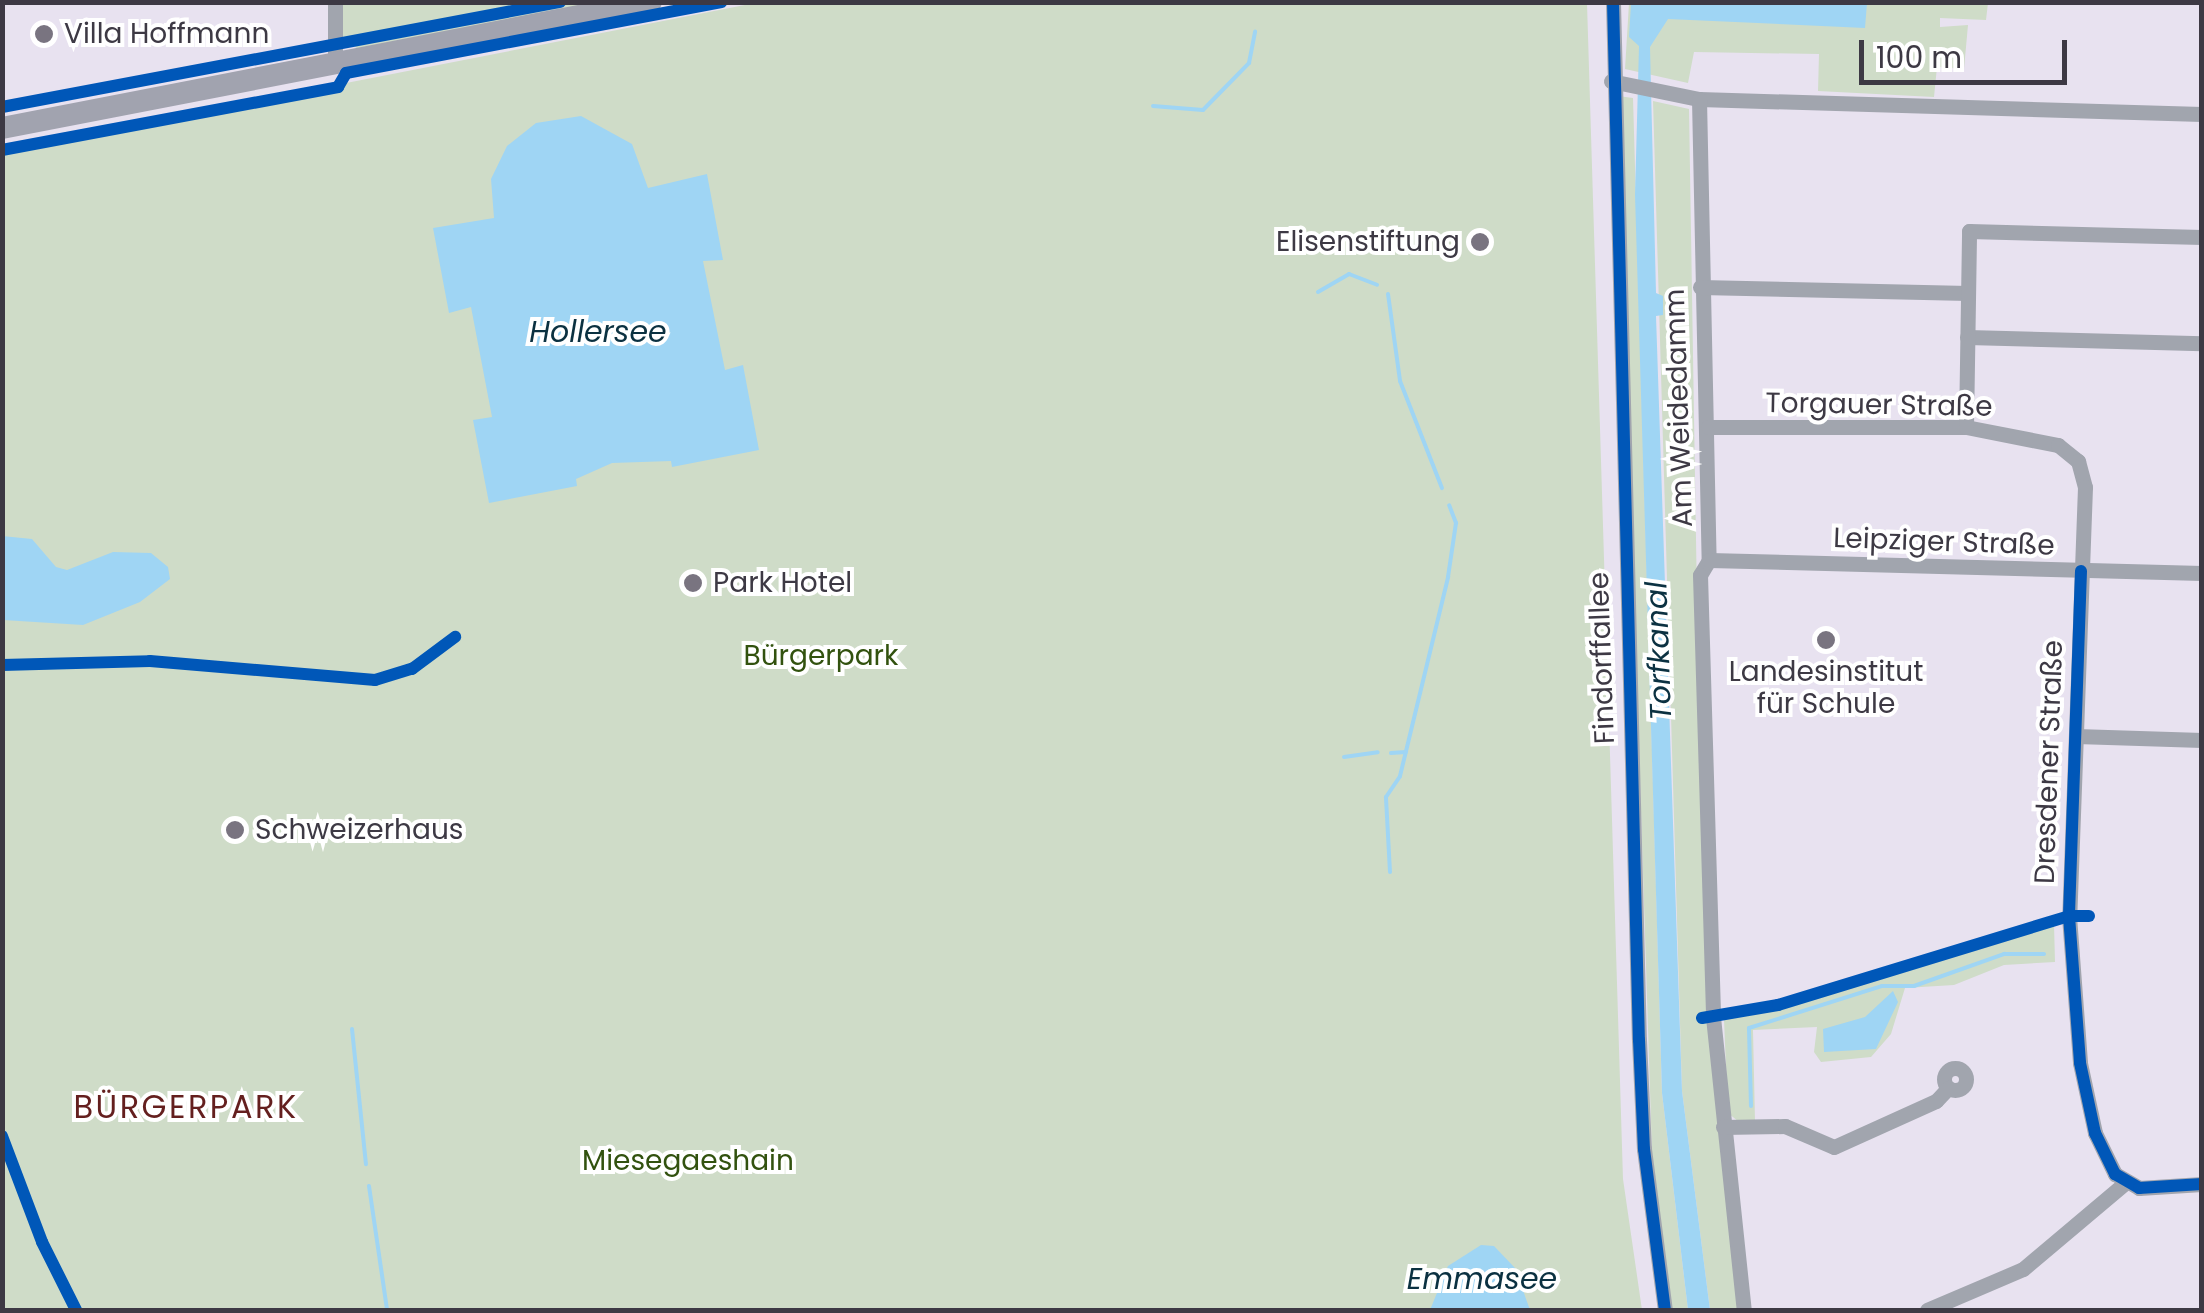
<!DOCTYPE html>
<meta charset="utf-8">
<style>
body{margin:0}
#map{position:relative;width:2204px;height:1313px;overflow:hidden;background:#e8e2f0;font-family:Poppins,sans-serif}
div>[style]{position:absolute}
.green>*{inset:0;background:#cfdcc8}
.water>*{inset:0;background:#9fd5f4}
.stream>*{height:4px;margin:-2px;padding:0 2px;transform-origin:2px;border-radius:2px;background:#9fd5f4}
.minor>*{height:15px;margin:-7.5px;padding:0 7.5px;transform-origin:7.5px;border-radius:7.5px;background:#a1a5ae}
.minor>.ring{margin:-7.5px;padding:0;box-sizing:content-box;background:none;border:15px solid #a1a5ae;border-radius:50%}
.secondary>*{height:22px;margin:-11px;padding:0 11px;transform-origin:11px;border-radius:11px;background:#a1a3af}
.cycleway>*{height:12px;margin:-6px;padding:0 6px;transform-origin:6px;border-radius:6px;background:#0057b8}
.dots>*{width:28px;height:28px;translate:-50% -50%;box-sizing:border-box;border:5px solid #fff;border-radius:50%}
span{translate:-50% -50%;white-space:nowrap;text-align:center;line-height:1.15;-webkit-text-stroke:8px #fff;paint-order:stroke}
.poi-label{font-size:28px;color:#3d3944}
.left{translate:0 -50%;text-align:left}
.right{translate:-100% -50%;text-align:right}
.street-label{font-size:28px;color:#3d3944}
.park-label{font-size:28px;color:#32520f}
.water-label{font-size:30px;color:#0b3141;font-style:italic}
.quarter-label{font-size:32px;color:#641f1e;letter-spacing:2.5px}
.frame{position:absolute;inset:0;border:5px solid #3d3944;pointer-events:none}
.scale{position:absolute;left:1859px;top:40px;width:208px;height:45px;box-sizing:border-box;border:5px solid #3d3944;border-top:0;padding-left:12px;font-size:30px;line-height:35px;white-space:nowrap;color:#3d3944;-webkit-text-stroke:8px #fff;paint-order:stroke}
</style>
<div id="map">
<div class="green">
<div style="clip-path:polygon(342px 3px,603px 3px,359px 50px,341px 35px)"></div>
<div style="clip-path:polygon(755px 3px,1587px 3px,1623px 1179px,1642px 1310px,3px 1310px,3px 150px)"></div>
<div style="clip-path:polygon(1629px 3px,1988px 3px,1986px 20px,1940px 18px,1940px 27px,1968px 25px,1964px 69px,1937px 67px,1934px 97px,1818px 91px,1819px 54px,1694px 52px,1688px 83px,1625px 69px)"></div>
<div style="clip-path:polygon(1618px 96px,1633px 98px,1662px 1093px,1688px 1310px,1672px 1310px,1652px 1153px)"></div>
<div style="clip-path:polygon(1653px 101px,1689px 109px,1700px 784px,1740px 1310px,1710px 1310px,1682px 1091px)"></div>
<div style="clip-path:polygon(2054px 924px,2055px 962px,2004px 965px,1954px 985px,1905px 988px,1891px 1034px,1871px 1057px,1821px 1062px,1814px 1052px,1817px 1027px,1753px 1030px,1755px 1121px,1739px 1122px,1728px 1113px,1724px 1020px)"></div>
</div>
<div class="water">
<div style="clip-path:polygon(1631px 3px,1867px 3px,1865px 28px,1668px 19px,1650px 47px,1656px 293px,1663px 296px,1663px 315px,1656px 316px,1682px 1091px,1710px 1310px,1688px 1310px,1662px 1093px,1635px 195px,1639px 46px,1629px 37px)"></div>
<div style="clip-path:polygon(581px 116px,632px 144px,648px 188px,707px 174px,723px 260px,703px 261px,725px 370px,743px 365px,759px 450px,672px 467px,671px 461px,612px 463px,576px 479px,577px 486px,489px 503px,473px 420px,492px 417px,471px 307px,449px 313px,433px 228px,494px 218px,491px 179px,507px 146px,536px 123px)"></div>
<div style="clip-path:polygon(2px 536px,32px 539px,56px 567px,67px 570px,113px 552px,151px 553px,168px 567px,170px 579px,140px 602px,83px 625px,3px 620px)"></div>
<div style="clip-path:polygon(1893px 991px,1898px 1002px,1876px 1049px,1824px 1052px,1823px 1029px,1865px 1017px)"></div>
<div style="clip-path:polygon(1481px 1245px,1494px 1246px,1515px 1268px,1530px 1310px,1430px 1310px,1448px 1266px)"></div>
</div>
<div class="stream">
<div style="left:1153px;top:106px;width:50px;rotate:4.6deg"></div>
<div style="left:1203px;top:110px;width:66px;rotate:-45.6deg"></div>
<div style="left:1249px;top:63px;width:32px;rotate:-79deg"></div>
<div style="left:1318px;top:292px;width:36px;rotate:-30deg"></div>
<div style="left:1349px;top:274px;width:30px;rotate:21deg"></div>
<div style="left:1388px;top:294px;width:88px;rotate:82.1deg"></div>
<div style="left:1400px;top:381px;width:115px;rotate:68.6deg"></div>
<div style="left:1391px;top:753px;width:15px;rotate:-4deg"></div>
<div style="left:1344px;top:757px;width:34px;rotate:-8deg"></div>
<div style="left:1390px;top:872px;width:75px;rotate:-93.1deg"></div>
<div style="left:1386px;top:797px;width:25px;rotate:-56deg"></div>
<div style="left:1400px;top:776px;width:205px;rotate:-76.4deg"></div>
<div style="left:1448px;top:577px;width:55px;rotate:-81.6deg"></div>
<div style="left:1456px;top:523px;width:19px;rotate:-111deg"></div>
<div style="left:352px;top:1029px;width:136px;rotate:84.1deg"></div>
<div style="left:1751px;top:1106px;width:78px;rotate:-91.5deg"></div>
<div style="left:1749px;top:1028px;width:139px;rotate:-17.5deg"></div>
<div style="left:1882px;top:986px;width:32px"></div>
<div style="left:1914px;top:986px;width:96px;rotate:-19.6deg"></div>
<div style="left:2004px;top:954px;width:40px"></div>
<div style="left:369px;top:1186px;width:125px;rotate:81.7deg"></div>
</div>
<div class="minor">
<div style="left:1613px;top:2px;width:1038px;rotate:88.57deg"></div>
<div style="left:1639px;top:1040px;width:109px;rotate:87.4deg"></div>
<div style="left:1644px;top:1149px;width:162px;rotate:82.6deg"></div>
<div style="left:335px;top:63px;width:61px;rotate:-90deg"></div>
<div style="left:1611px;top:81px;width:90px;rotate:11.6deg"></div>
<div style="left:1699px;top:99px;width:503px;rotate:1.71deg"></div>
<div style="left:1699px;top:99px;width:461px;rotate:88.8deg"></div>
<div style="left:1709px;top:560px;width:17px;rotate:121deg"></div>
<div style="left:1700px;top:575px;width:442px;rotate:88.3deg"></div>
<div style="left:1713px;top:1017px;width:295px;rotate:84deg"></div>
<div style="left:1700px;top:287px;width:268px;rotate:1.3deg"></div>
<div style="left:1967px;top:337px;width:235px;rotate:1.5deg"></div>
<div style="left:1708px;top:427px;width:258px"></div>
<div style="left:1966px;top:427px;width:94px;rotate:11.1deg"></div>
<div style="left:2058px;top:445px;width:26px;rotate:39deg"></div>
<div style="left:2078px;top:461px;width:27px;rotate:75deg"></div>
<div style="left:2085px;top:487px;width:429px;rotate:92.1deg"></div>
<div style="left:2069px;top:916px;width:147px;rotate:85.7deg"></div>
<div style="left:2080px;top:1063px;width:72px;rotate:77.9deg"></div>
<div style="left:2095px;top:1133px;width:46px;rotate:64deg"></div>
<div style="left:2115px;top:1174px;width:28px;rotate:30deg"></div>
<div style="left:2139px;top:1188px;width:63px;rotate:-3.6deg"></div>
<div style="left:1966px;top:427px;width:196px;rotate:-89.1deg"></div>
<div style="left:1969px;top:231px;width:233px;rotate:1.5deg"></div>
<div style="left:1709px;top:560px;width:493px;rotate:1.5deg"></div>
<div style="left:2076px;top:736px;width:126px;rotate:1.8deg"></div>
<div class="ring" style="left:1944px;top:1068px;width:7px;height:7px"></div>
<div style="left:1723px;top:1127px;width:62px;rotate:-0.9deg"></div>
<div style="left:1785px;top:1126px;width:53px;rotate:23.2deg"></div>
<div style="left:1834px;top:1147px;width:112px;rotate:-24.3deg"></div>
<div style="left:1936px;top:1101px;width:18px;rotate:-47deg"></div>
<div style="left:1927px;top:1310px;width:104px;rotate:-23.1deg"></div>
<div style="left:2023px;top:1269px;width:133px;rotate:-40.1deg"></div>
</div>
<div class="secondary">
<div style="left:2px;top:128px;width:661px;rotate:-10.99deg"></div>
</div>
<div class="cycleway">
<div style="left:1613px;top:2px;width:1038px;rotate:88.57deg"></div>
<div style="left:1639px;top:1040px;width:109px;rotate:87.4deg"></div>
<div style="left:1644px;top:1149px;width:162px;rotate:82.6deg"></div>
<div style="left:2px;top:107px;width:568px;rotate:-10.66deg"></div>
<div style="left:2px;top:150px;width:342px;rotate:-10.6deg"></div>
<div style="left:338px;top:87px;width:16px;rotate:-60deg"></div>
<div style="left:346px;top:73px;width:382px;rotate:-10.7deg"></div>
<div style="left:2081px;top:571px;width:345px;rotate:92deg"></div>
<div style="left:2069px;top:916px;width:147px;rotate:85.7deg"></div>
<div style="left:2080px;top:1063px;width:72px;rotate:77.9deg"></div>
<div style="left:2095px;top:1133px;width:46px;rotate:64deg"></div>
<div style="left:2115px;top:1174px;width:28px;rotate:30deg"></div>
<div style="left:2139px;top:1188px;width:63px;rotate:-3.6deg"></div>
<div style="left:2px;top:665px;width:148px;rotate:-1.5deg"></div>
<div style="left:150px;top:661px;width:226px;rotate:4.8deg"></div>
<div style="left:375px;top:680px;width:39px;rotate:-17deg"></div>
<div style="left:412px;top:669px;width:54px;rotate:-36.7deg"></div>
<div style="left:1702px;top:1018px;width:77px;rotate:-9.7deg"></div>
<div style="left:1778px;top:1005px;width:304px;rotate:-17deg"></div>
<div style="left:2069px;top:916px;width:20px"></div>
<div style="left:2px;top:1136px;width:113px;rotate:69.3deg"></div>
<div style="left:42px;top:1242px;width:76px;rotate:63.4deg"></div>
</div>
<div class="dots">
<div style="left:44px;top:34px;background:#797480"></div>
<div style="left:1480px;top:242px;background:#797480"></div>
<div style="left:693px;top:583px;background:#797480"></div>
<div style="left:1826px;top:640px;background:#797480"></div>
<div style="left:235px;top:830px;background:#797480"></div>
</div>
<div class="poi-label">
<span class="left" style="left:64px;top:34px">Villa Hoffmann</span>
<span class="right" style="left:1460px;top:242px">Elisenstiftung</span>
<span class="left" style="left:713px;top:583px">Park Hotel</span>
<span style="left:1826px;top:688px">Landesinstitut<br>für Schule</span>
<span class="left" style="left:255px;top:830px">Schweizerhaus</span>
</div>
<div class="street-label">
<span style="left:1879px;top:405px;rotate:1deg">Torgauer Straße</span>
<span style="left:1679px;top:408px;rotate:-92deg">Am Weidedamm</span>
<span style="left:1944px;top:542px;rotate:2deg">Leipziger Straße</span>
<span style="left:1602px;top:658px;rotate:-92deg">Findorffallee</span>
<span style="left:2049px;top:762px;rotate:-88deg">Dresdener Straße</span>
</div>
<div class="park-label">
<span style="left:821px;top:656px">Bürgerpark</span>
<span style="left:688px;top:1161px">Miesegaeshain</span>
</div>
<div class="water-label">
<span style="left:598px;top:332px">Hollersee</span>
<span style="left:1659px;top:651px;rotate:-92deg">Torfkanal</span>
<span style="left:1482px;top:1279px">Emmasee</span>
</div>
<div class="quarter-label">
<span style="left:186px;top:1107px">BÜRGERPARK</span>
</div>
<div class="frame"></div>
<div class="scale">100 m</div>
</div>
